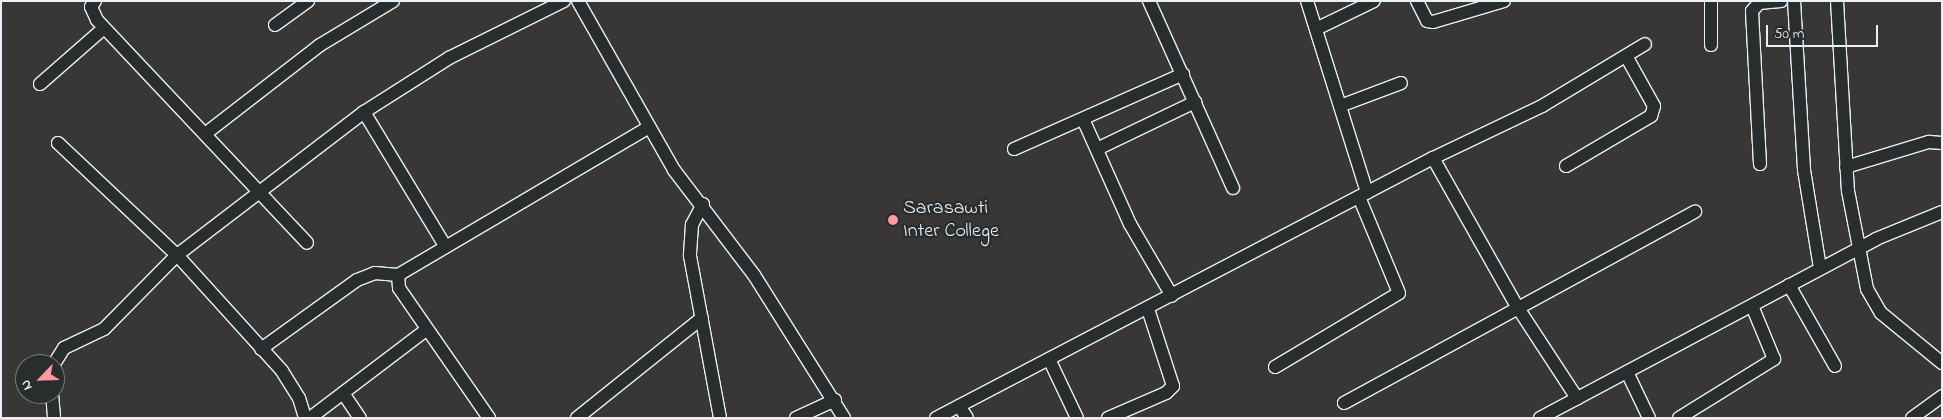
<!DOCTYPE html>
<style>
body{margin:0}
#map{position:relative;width:1943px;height:419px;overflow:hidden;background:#383736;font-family:"Indie Flower",sans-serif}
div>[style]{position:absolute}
.roads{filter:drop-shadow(1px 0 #e8f1f8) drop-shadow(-1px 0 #e8f1f8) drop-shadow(0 1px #e8f1f8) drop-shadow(0 -1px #e8f1f8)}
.minor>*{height:12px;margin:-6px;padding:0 6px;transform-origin:6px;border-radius:6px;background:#2a2d2e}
.dots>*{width:14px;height:14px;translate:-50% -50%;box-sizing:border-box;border:2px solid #2a2d2e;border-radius:50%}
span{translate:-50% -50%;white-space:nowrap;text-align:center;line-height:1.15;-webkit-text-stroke:4.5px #2a2d2e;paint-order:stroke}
.poi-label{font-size:20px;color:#e8f1f8}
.left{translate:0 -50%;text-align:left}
.frame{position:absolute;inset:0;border:2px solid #e8f1f8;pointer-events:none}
.north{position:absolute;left:15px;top:354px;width:50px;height:50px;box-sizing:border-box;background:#2a2d2e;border:1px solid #767b7f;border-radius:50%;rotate:246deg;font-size:14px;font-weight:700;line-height:20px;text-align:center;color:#e8f1f8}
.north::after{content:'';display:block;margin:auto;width:18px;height:22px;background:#ff9aa2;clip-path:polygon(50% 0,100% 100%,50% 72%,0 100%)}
.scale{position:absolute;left:1766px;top:25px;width:112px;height:22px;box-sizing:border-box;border:2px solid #e8f1f8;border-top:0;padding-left:6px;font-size:15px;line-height:18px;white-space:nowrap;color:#e8f1f8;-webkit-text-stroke:4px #2a2d2e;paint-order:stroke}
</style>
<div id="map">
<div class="roads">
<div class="minor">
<div style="left:95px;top:1px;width:7px;rotate:124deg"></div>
<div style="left:91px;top:7px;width:14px;rotate:65deg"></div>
<div style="left:97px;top:20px;width:306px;rotate:46.7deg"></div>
<div style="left:578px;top:1px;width:194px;rotate:60.4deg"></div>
<div style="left:674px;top:170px;width:132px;rotate:52.7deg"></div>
<div style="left:754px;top:275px;width:169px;rotate:57.8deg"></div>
<div style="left:1149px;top:1px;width:205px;rotate:65.8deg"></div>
<div style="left:1307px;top:1px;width:201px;rotate:72.6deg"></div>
<div style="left:1417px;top:1px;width:22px;rotate:63deg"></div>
<div style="left:1427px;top:21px;width:6px;rotate:9deg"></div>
<div style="left:1433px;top:22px;width:74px;rotate:-16.5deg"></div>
<div style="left:1794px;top:1px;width:169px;rotate:86.6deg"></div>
<div style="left:1804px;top:170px;width:99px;rotate:80.7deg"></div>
<div style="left:1837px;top:1px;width:190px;rotate:86.7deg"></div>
<div style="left:1848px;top:191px;width:100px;rotate:79deg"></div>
<div style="left:1867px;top:289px;width:28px;rotate:60deg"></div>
<div style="left:1881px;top:313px;width:79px;rotate:39.3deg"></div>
<div style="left:275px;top:25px;width:41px;rotate:-36deg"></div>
<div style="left:1316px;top:29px;width:64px;rotate:-25.8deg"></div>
<div style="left:1711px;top:45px;width:44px;rotate:-90deg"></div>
<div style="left:40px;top:84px;width:85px;rotate:-41.2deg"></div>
<div style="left:1340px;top:106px;width:65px;rotate:-20.7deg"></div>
<div style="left:364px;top:112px;width:157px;rotate:58.8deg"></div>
<div style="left:1083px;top:119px;width:115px;rotate:65.9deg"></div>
<div style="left:1130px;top:224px;width:83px;rotate:59.7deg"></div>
<div style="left:205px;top:134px;width:145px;rotate:-37.7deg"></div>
<div style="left:320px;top:45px;width:85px;rotate:-31.1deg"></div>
<div style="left:58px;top:143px;width:163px;rotate:43.3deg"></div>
<div style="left:177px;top:255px;width:156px;rotate:47.8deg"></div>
<div style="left:282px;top:371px;width:32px;rotate:58deg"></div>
<div style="left:299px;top:398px;width:21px;rotate:73deg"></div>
<div style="left:1014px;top:149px;width:185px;rotate:-23.9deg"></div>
<div style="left:1097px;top:149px;width:109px;rotate:-25.6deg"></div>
<div style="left:1433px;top:158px;width:172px;rotate:60.5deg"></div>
<div style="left:1518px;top:308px;width:108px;rotate:56.8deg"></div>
<div style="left:1760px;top:164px;width:153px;rotate:-93deg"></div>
<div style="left:1752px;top:11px;width:11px;rotate:-49deg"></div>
<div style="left:1759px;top:3px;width:22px;rotate:-5deg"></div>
<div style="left:1566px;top:166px;width:99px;rotate:-30.5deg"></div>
<div style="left:1651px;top:116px;width:10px;rotate:-73deg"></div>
<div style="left:1654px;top:106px;width:57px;rotate:-119.2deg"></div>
<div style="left:1846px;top:167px;width:87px;rotate:-16.8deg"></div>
<div style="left:1929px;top:142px;width:13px;rotate:4deg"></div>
<div style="left:703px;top:204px;width:24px;rotate:118deg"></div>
<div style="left:692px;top:225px;width:31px;rotate:94deg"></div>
<div style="left:690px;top:256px;width:165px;rotate:79.5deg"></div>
<div style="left:1789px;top:285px;width:93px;rotate:60.4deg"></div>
<div style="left:261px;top:349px;width:118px;rotate:-35.7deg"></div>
<div style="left:357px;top:280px;width:19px;rotate:-21deg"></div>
<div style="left:375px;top:273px;width:23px;rotate:5deg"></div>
<div style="left:1049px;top:359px;width:65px;rotate:64.6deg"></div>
<div style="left:54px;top:364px;width:19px;rotate:-58deg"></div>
<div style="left:64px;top:348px;width:44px;rotate:-25.4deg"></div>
<div style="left:104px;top:329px;width:104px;rotate:-45.4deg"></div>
<div style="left:177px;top:255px;width:235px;rotate:-37.4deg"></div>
<div style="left:364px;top:112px;width:101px;rotate:-32.4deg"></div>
<div style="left:449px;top:58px;width:128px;rotate:-26.4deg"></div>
<div style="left:1275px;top:367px;width:144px;rotate:-30.8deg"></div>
<div style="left:1399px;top:293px;width:104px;rotate:-112.6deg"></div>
<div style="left:1627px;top:372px;width:51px;rotate:64.4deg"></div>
<div style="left:343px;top:393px;width:30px;rotate:56deg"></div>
<div style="left:52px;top:394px;width:24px;rotate:85deg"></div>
<div style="left:1344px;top:403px;width:400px;rotate:-28.6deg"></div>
<div style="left:959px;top:406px;width:14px;rotate:56deg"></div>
<div style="left:310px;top:418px;width:146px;rotate:-37.2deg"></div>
<div style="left:489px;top:418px;width:158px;rotate:-124.7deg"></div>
<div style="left:399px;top:288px;width:13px;rotate:-94deg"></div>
<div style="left:398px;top:275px;width:291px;rotate:-30.5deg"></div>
<div style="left:577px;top:418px;width:160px;rotate:-38.7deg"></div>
<div style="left:796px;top:418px;width:43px;rotate:-24.8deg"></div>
<div style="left:936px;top:418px;width:561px;rotate:-27.62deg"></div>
<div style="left:1433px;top:158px;width:121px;rotate:-25.5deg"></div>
<div style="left:1542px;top:106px;width:120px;rotate:-31deg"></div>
<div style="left:1108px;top:418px;width:63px;rotate:-23.3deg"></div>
<div style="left:1166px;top:393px;width:10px;rotate:-45deg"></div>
<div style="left:1173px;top:386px;width:81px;rotate:-108deg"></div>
<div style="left:1540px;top:418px;width:381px;rotate:-28deg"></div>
<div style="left:1876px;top:239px;width:71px;rotate:-22.2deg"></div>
<div style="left:1679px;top:418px;width:112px;rotate:-31.8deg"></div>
<div style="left:1774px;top:359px;width:57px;rotate:-112.5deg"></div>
<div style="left:1912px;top:418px;width:37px;rotate:-36deg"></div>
</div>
</div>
<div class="dots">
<div style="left:893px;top:220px;background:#ff9aa2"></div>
</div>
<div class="poi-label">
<span class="left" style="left:903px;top:220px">Sarasawti<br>Inter College</span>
</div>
<div class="frame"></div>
<div class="north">N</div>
<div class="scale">50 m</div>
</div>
